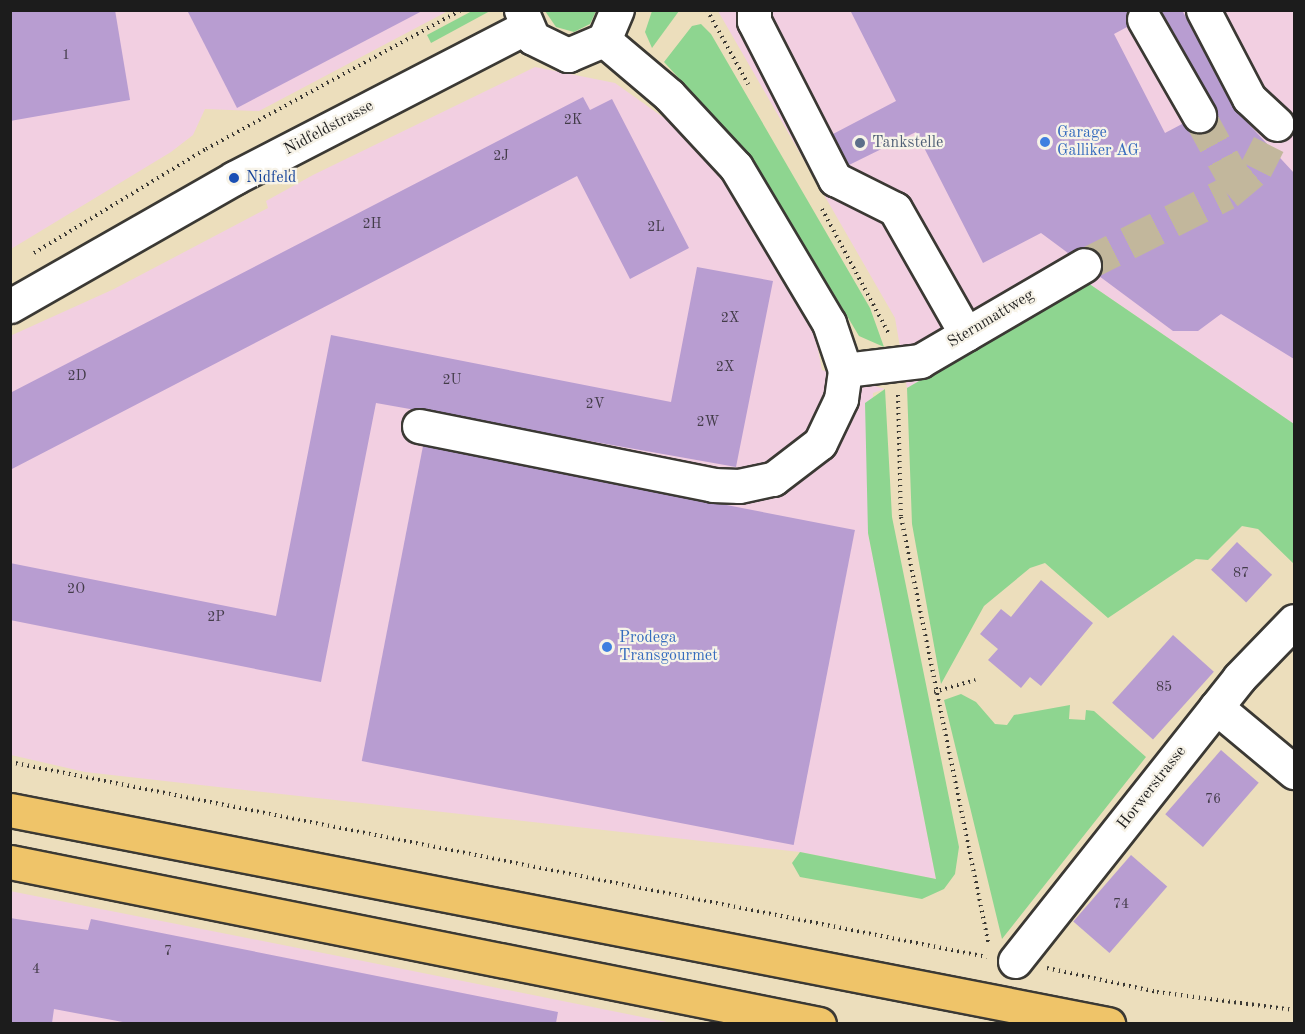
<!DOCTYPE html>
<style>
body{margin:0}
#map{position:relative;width:1305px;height:1034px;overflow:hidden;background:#ecdebc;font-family:"Old Standard TT",serif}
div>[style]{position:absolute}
.built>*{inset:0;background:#f2cfe1}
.green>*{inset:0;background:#8ed590}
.building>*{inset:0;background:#b89dd1;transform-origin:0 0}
.minor-tunnel>*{height:33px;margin-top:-16.5px;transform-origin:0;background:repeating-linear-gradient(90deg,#c2b79c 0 33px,transparent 0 49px)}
.path>*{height:4px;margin-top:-2px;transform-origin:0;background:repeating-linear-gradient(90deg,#3b3934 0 1.5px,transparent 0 6px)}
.roads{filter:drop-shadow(2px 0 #3b3934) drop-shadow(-2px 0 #3b3934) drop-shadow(0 2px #3b3934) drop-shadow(0 -2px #3b3934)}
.minor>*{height:33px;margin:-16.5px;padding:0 16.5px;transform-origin:16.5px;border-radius:16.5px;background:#fff}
.highway>*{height:33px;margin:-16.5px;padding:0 16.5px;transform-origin:16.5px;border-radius:16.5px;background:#efc469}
.dots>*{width:16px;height:16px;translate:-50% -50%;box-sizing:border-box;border:3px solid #f7f3e8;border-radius:50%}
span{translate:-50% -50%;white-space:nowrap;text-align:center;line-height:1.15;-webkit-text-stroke:4.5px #f7f3e8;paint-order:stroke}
.number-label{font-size:14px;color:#433c49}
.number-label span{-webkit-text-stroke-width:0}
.street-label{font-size:16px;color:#1c1c1c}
.shop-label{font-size:16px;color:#366cbe}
.left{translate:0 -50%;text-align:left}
.service-label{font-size:16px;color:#4e5e75}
.transit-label{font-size:16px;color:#164399}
.frame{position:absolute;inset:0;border:12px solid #1c1c1c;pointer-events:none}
</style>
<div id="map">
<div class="built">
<div style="clip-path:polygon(11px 11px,448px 11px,259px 111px,205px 109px,193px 135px,171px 152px,11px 249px)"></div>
<div style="clip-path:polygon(718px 11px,1294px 11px,1294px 424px,1088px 283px,907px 388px,895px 318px)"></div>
<div style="clip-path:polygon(535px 67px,615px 83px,667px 120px,710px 162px,763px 237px,815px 334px,822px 370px,885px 389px,873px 393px,868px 533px,936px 879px,800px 852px,85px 772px,11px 755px,10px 336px,114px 289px,268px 208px,266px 201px,313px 175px)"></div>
<div style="clip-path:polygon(10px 891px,338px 956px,672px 1023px,11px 1023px)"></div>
</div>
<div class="green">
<div style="clip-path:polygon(472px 11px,490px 11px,431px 43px,427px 35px)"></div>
<div style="clip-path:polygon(545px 11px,545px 10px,596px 11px,590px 24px,574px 32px,556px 27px)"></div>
<div style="clip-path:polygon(652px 11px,679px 11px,652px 48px,645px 32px)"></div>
<div style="clip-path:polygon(692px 26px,701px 24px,711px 34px,870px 308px,884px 347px,859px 336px,753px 159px,664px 62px)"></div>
<div style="clip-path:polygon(1088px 283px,1294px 424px,1294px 564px,1258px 529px,1242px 526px,1208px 560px,1196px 559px,1108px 618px,1045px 563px,1030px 568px,984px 606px,941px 684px,912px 524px,907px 388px)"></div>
<div style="clip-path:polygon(885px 389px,892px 517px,959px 847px,955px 874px,944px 889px,922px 899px,800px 877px,792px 863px,800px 852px,936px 879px,868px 533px,865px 403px)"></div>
<div style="clip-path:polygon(961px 694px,976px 702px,995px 724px,1007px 725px,1014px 715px,1070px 705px,1069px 719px,1085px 720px,1086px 710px,1094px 711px,1146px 757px,1002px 939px,944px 700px)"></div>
</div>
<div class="building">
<div style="clip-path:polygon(10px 10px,115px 10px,130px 100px,10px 121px)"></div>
<div style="clip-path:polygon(187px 10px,424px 10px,237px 108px)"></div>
<div style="clip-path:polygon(850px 10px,1127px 10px,1127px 27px,1114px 34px,1165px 133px,1182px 124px,1200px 134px,1215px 124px,1215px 106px,1161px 10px,1182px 10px,1233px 107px,1294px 173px,1294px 359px,1221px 314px,1198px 331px,1173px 331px,1099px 276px,1103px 264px,1093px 248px,1068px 253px,1041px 233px,983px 263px,916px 132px,849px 165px,833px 134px,896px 101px)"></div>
<div style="clip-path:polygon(583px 97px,590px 110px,612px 99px,689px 248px,630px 279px,577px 176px,10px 470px,10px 393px)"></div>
<div style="clip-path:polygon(697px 267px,773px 281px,736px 467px,376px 403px,321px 682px,10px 620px,10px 563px,276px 616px,331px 335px,671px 402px)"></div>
<div style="left:423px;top:446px;width:440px;height:321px;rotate:11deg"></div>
<div style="left:1237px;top:542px;width:48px;height:38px;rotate:43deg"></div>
<div style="clip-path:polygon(1041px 580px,1093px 623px,1041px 686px,1030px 677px,1021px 688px,988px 660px,998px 649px,980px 634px,1001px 609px,1011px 617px)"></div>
<div style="left:1173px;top:635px;width:55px;height:91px;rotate:42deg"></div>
<div style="left:1221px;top:750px;width:50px;height:85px;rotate:41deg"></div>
<div style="left:1131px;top:855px;width:48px;height:88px;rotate:41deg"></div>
<div style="clip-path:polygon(10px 918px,88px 930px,91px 919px,558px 1012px,556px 1023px,128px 1023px,54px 1009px,52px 1023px,10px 1023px)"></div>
</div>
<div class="minor-tunnel">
<div style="left:1199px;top:115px;width:79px;rotate:61.2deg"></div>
<div style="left:1084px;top:265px;width:160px;rotate:-26.7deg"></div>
<div style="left:1227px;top:193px;width:38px;rotate:-40deg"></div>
<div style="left:1256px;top:169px;width:28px;rotate:-63deg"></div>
</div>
<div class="path">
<div style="left:707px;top:10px;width:85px;rotate:61deg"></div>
<div style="left:822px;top:209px;width:142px;rotate:61.8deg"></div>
<div style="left:34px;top:253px;width:201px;rotate:-31.2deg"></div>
<div style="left:206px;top:149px;width:290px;rotate:-28.6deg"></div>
<div style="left:898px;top:395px;width:122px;rotate:88.6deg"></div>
<div style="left:901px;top:517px;width:437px;rotate:78.4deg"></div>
<div style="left:934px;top:692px;width:43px;rotate:-16.3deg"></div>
<div style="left:10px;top:762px;width:996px;rotate:11.29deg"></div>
<div style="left:1047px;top:968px;width:113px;rotate:12.3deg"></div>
<div style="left:1157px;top:992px;width:138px;rotate:7.5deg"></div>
</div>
<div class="roads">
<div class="minor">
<div style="left:521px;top:10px;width:30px;rotate:67deg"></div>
<div style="left:533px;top:38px;width:39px;rotate:26deg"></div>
<div style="left:568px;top:55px;width:39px;rotate:-23deg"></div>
<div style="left:604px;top:40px;width:33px;rotate:-67deg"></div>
<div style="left:754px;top:10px;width:11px;rotate:90deg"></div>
<div style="left:754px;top:21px;width:178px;rotate:62.9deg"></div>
<div style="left:835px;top:179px;width:67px;rotate:26.6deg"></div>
<div style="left:895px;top:209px;width:144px;rotate:60.4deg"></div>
<div style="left:1203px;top:10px;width:99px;rotate:62.4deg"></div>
<div style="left:1249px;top:98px;width:38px;rotate:43deg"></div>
<div style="left:1144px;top:19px;width:111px;rotate:60.2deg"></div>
<div style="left:604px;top:40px;width:85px;rotate:40.2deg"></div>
<div style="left:669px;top:95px;width:98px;rotate:47.1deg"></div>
<div style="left:736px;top:167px;width:182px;rotate:59.2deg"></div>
<div style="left:829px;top:323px;width:50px;rotate:71.2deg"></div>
<div style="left:845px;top:370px;width:76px;rotate:-6.8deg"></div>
<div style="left:920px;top:361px;width:190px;rotate:-30.3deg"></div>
<div style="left:10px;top:306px;width:258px;rotate:-29.7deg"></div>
<div style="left:234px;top:178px;width:329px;rotate:-27.3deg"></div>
<div style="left:419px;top:426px;width:300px;rotate:11.3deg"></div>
<div style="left:713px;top:485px;width:26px;rotate:2deg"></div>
<div style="left:739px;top:486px;width:35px;rotate:-12deg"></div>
<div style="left:773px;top:479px;width:59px;rotate:-37.5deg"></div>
<div style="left:820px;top:443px;width:49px;rotate:-64.5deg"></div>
<div style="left:841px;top:399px;width:29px;rotate:-82deg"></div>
<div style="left:1216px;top:707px;width:102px;rotate:39.8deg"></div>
<div style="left:1015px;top:961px;width:361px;rotate:-51.6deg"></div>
<div style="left:1239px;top:678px;width:79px;rotate:-46deg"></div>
</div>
<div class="highway">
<div style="left:10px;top:810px;width:1119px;rotate:11.03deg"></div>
<div style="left:10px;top:862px;width:825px;rotate:11.32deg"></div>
</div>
</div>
<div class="dots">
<div style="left:1045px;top:142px;background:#3f7fe0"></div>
<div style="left:860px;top:143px;background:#5c6f8a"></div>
<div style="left:234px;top:178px;background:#1a4fb4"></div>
<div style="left:607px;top:647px;background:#3f7fe0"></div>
</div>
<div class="number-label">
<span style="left:66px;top:55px">1</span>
<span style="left:573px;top:120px">2K</span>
<span style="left:501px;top:156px">2J</span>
<span style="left:372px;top:224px">2H</span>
<span style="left:656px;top:227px">2L</span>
<span style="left:730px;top:318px">2X</span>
<span style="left:725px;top:367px">2X</span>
<span style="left:77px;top:376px">2D</span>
<span style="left:452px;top:380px">2U</span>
<span style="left:595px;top:404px">2V</span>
<span style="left:708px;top:422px">2W</span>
<span style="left:1241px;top:573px">87</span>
<span style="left:76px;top:589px">2O</span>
<span style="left:216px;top:617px">2P</span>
<span style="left:1164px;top:687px">85</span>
<span style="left:1213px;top:799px">76</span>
<span style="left:1121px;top:904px">74</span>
<span style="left:168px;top:951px">7</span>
<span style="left:36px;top:969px">4</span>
</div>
<div class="street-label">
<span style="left:329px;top:128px;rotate:-28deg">Nidfeldstrasse</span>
<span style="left:991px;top:319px;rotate:-31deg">Sternmattweg</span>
<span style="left:1152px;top:788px;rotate:-52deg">Horwerstrasse</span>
</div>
<div class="shop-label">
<span class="left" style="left:1057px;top:142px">Garage<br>Galliker AG</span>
<span class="left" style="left:619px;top:647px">Prodega<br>Transgourmet</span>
</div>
<div class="service-label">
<span class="left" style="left:872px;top:143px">Tankstelle</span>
</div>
<div class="transit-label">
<span class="left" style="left:246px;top:178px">Nidfeld</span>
</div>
<div class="frame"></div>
</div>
